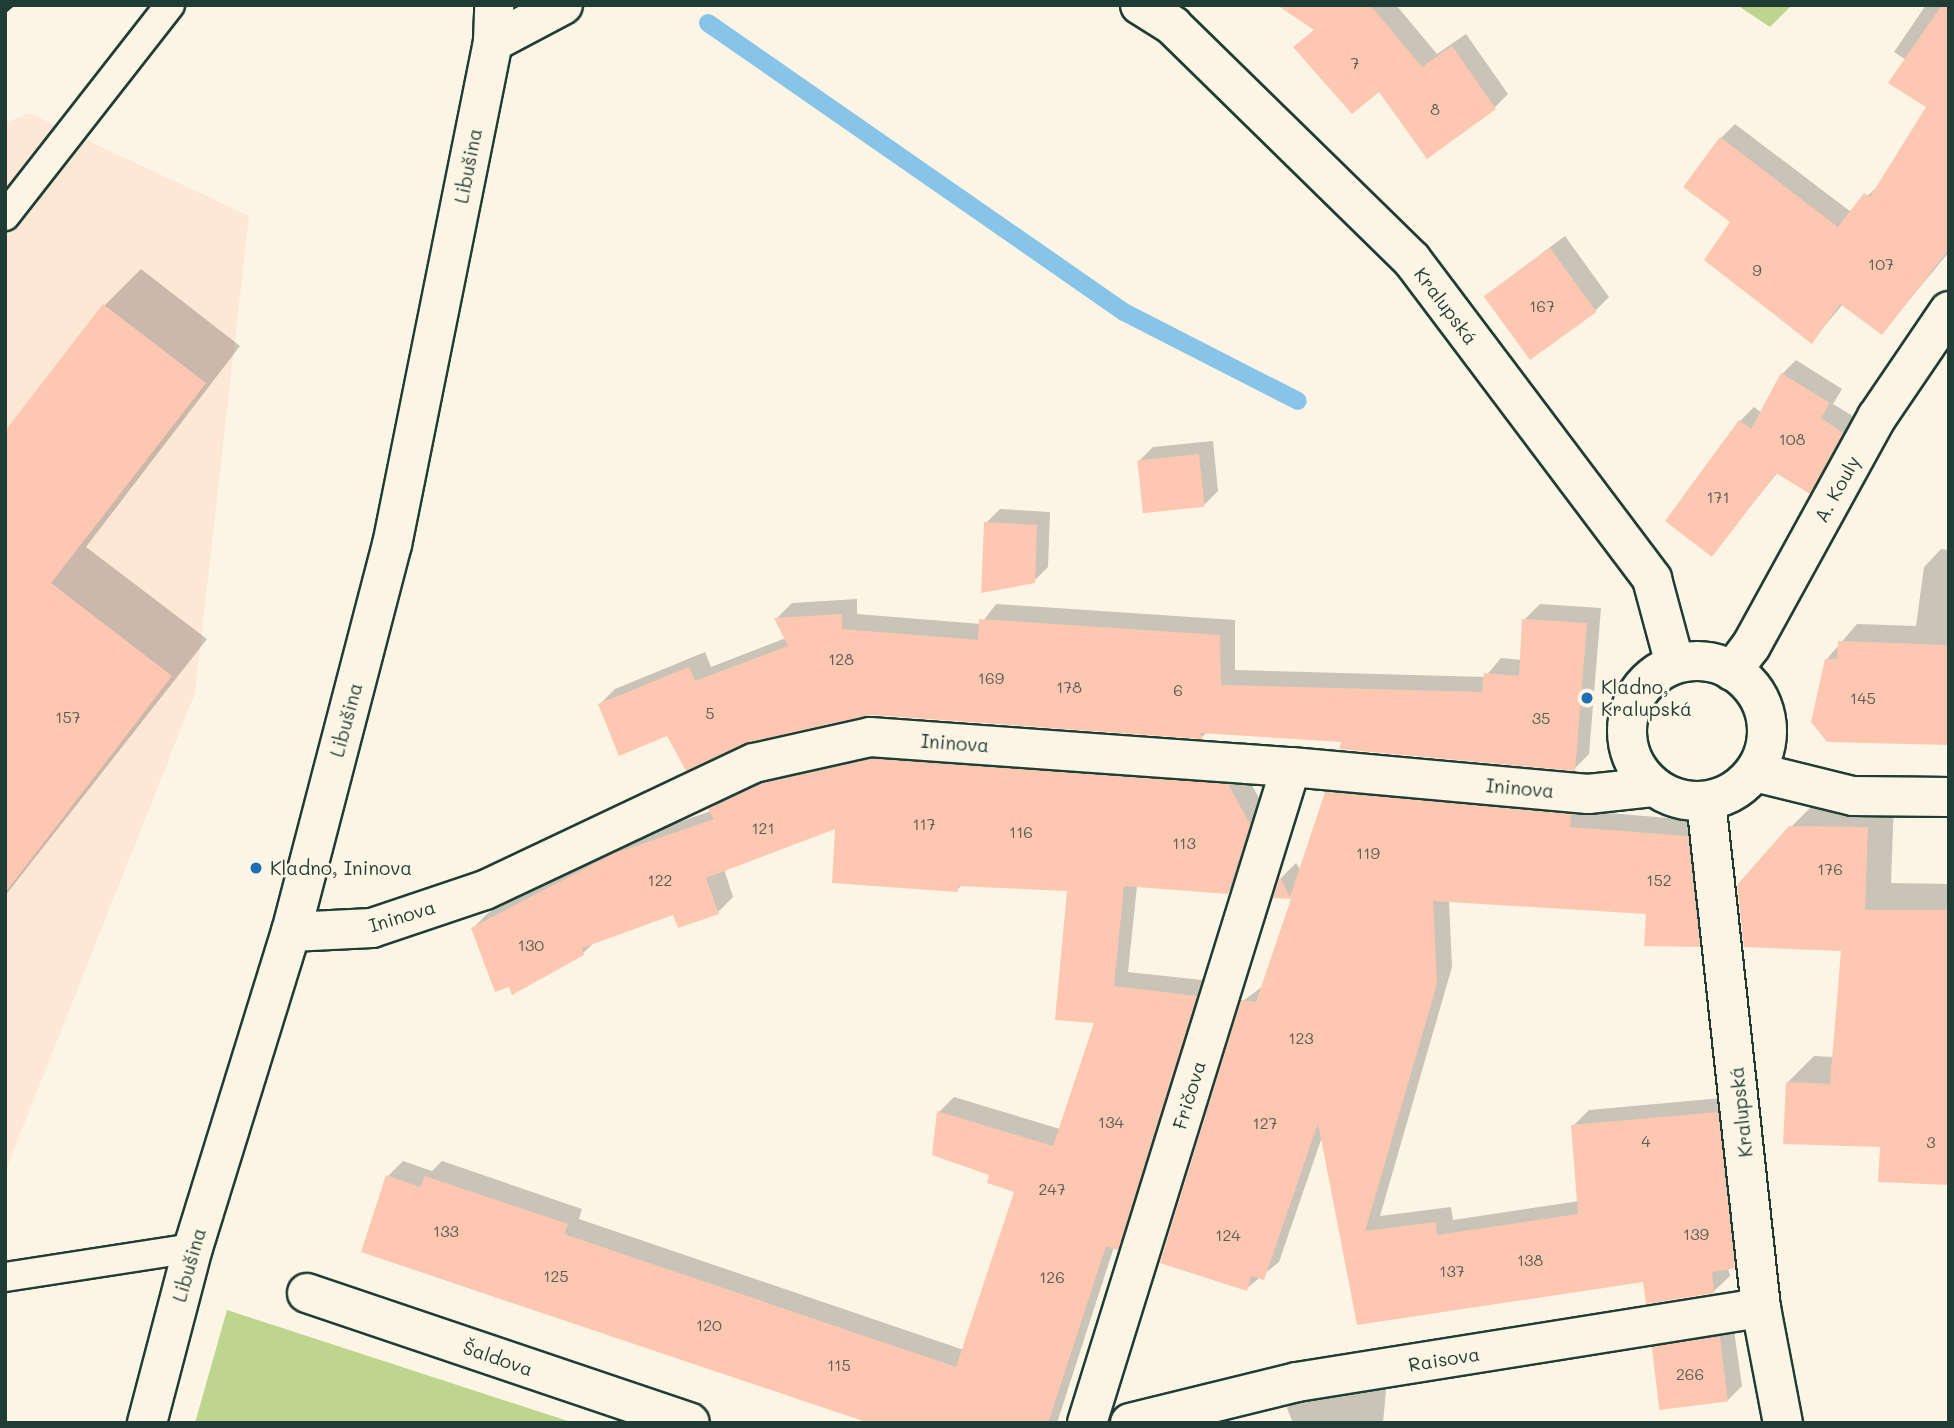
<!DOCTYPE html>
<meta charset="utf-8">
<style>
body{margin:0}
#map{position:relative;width:1954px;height:1428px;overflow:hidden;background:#fcf5e5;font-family:Mali,sans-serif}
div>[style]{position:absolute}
.built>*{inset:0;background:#fde7d5}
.green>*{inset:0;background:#bdd58c}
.shadow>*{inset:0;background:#0003}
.stream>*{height:18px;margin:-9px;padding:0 9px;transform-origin:9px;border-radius:9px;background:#87c4e7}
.building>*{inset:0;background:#fec7b1;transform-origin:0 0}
.roads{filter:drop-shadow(2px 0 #1f3d34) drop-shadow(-2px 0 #1f3d34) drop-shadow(0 2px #1f3d34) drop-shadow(0 -2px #1f3d34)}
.service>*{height:28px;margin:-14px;padding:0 14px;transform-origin:14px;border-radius:14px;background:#fcf5e5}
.minor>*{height:38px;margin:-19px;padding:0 19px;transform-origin:19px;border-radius:19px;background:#fcf5e5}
.minor>.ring{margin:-19px;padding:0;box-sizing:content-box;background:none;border:38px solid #fcf5e5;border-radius:50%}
.secondary>*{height:38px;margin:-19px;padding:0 19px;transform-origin:19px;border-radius:19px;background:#fcf5e5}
.rail>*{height:5px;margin-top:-2.5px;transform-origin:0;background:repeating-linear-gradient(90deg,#1f3d34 0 10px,transparent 0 15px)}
.dots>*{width:19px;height:19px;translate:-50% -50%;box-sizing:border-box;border:4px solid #fcf5e5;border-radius:50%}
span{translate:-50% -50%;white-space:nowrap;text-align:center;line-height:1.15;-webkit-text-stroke:5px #fcf5e5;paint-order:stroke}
.number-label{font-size:16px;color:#576053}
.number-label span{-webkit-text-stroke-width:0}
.street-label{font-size:19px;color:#1f3d34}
.poi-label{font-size:19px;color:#1f3d34}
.left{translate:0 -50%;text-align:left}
.frame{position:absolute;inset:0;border:7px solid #1f3d34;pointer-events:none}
</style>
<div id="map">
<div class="built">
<div style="clip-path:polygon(29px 113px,249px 216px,195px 693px,5px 1172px,5px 123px)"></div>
</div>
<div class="green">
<div style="clip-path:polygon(1737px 5px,1792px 5px,1770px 27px)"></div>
<div style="clip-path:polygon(227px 1310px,574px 1423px,195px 1423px)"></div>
</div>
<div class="shadow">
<div style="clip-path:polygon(1281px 5px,1396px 5px,1437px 54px,1466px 34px,1508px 94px,1494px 108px,1380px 89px,1296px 47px,1316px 28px)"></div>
<div style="clip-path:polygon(1926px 5px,1949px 5px,1949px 252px,1882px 333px,1843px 304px,1812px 341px,1732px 222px,1721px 138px,1735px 124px,1851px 212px,1882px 182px,1928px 106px,1906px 60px,1894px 52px)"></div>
<div style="clip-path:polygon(1565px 236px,1609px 297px,1595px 311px,1485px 296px)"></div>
<div style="clip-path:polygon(141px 269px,240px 346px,86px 547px,207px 639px,5px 896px,5px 434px,105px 305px)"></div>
<div style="clip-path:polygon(1796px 360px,1842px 389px,1833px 404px,1856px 418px,1823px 478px,1810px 492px,1778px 472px,1712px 554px,1667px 521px,1740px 421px,1754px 407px,1762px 413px,1782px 374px)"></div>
<div style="clip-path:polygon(1213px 441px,1218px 491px,1204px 505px,1139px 461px,1153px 447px)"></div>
<div style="clip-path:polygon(1000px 509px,1050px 512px,1048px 567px,1034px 581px,986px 523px)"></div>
<div style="clip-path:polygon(1941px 549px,1949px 550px,1949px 739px,1826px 660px,1857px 624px,1916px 626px,1924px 567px)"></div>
<div style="clip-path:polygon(857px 599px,857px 614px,981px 624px,996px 604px,1235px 620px,1235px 670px,1485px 677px,1501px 658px,1522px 660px,1524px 620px,1540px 604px,1601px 608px,1589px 754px,1574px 769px,1343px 741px,1207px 732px,1202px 737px,871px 713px,667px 734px,600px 704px,615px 689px,705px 652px,711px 667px,786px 638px,776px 619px,792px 603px)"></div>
<div style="clip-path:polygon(888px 745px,1243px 770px,1265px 808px,1243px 877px,1228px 892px,1137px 886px,1128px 972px,1211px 981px,1133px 1233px,1114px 1247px,1057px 1423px,873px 1423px,388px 1176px,403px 1161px,432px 1171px,442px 1161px,582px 1209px,579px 1219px,964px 1350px,1016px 1191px,991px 1174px,939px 1112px,954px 1097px,1060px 1129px,1096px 1022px,1069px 889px,963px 884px,957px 890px,837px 826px,724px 869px,733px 897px,718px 912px,674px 913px,596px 941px,583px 953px,473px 928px,488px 913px,630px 839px,711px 811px,725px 794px,778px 769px)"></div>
<div style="clip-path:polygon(1342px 777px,1585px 811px,1703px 821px,1715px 929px,1699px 945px,1647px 913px,1449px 900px,1452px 967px,1380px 1216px,1451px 1207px,1453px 1220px,1579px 1201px,1573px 1126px,1589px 1110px,1733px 1097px,1750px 1251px,1728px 1268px,1730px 1276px,1713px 1292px,1645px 1280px,1358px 1323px,1322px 1137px,1279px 1262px,1246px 1289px,1243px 1001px,1263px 986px,1293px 897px,1276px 896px,1281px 878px,1296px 863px,1301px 871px,1326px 793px)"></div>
<div style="clip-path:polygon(1818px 800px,1894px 801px,1891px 883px,1949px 884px,1949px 1183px,1787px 1083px,1814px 1056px,1834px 1057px,1843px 949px,1791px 827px)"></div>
<div style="clip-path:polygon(1733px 1324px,1742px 1386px,1728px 1400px,1654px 1348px,1668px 1334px)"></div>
<div style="clip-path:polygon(1387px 1379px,1383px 1423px,1293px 1423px,1287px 1408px,1301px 1394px)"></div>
</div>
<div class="stream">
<div style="left:708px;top:23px;width:507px;rotate:34.79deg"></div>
<div style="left:1124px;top:312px;width:195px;rotate:27.1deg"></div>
</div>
<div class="building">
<div style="clip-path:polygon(1277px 5px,1370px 5px,1422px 67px,1452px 46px,1496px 109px,1427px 159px,1379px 92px,1352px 114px,1293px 47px,1314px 30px)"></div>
<div style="clip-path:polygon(1942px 5px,1949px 5px,1949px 249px,1882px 335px,1840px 304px,1812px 344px,1704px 260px,1730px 222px,1683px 187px,1720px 137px,1838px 227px,1864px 193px,1870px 197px,1926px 107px,1888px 83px)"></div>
<div style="left:1550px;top:248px;width:79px;height:82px;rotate:54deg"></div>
<div style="clip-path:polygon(103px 304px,206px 383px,51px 583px,172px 676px,5px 893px,5px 431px)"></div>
<div style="clip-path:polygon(1781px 373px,1830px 403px,1821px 418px,1843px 433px,1810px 494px,1776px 473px,1712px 557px,1665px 521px,1739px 420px,1751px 429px)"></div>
<div style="left:1199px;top:454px;width:53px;height:62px;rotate:84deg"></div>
<div style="clip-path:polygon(984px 522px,1037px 525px,1035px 583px,981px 593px)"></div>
<div style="clip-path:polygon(842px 614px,842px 629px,978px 640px,979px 619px,1220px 635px,1221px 685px,1482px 692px,1484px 673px,1519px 676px,1522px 619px,1587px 623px,1575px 771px,1339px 749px,1341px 742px,1200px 733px,1203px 739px,872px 715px,749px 742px,686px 771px,667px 736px,619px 756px,598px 704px,689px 667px,695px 681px,788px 646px,774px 618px)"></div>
<div style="clip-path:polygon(1838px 641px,1949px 645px,1949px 745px,1827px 742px,1811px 722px,1825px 659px,1837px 659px)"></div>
<div style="clip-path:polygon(872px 759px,1228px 784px,1250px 824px,1228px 894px,1124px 886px,1114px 986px,1197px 996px,1118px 1250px,1106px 1246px,1048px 1423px,869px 1423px,361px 1252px,386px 1175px,420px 1187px,425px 1176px,568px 1224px,564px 1234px,956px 1367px,1014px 1192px,987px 1183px,989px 1175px,932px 1155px,937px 1111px,1053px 1146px,1094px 1023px,1055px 1020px,1067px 891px,958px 886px,958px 892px,832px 883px,835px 829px,706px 878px,719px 914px,678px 928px,673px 915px,582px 948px,584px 955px,512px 995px,509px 987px,495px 992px,471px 928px,613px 854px,714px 819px,708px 809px,761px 784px)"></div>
<div style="clip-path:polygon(1325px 792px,1571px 814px,1570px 827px,1688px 836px,1700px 947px,1644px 946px,1646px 914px,1433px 901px,1437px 984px,1365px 1231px,1436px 1222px,1437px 1235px,1578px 1214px,1571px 1125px,1718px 1112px,1735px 1268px,1712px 1272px,1714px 1293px,1646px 1304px,1643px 1282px,1357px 1325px,1318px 1123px,1264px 1280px,1251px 1276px,1247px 1291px,1160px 1263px,1241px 1000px,1256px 1002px,1291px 899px,1273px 898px,1280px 877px,1290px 897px)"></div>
<div style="clip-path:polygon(1789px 826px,1868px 827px,1865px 910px,1949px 910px,1949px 1185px,1878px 1182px,1880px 1147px,1783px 1144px,1786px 1082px,1830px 1084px,1841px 951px,1744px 947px,1737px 885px)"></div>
<div style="left:1720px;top:1337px;width:65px;height:69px;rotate:83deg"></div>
</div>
<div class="roads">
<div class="service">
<div style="left:5px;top:216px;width:268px;rotate:-52deg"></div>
<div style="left:5px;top:1277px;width:190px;rotate:-8.8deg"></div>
</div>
<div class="minor">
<div style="left:1140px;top:5px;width:39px;rotate:32deg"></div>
<div style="left:1173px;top:26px;width:334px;rotate:44.4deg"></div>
<div style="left:1412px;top:260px;width:399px;rotate:53deg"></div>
<div style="left:1652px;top:579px;width:88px;rotate:74.9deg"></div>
<div style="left:493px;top:42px;width:79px;rotate:-27.9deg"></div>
<div class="ring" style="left:1627px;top:661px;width:102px;height:102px"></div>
<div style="left:1732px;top:671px;width:31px;rotate:-53deg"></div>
<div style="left:1751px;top:646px;width:261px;rotate:-61.2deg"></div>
<div style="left:1877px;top:417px;width:128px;rotate:-55.8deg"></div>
<div style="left:1755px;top:772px;width:101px;rotate:13.8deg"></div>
<div style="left:1853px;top:796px;width:96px;rotate:0.6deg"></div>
<div style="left:1706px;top:801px;width:510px;rotate:83.81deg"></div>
<div style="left:1761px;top:1308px;width:117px;rotate:79.2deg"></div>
<div style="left:291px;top:932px;width:81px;rotate:-2.8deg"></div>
<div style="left:372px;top:928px;width:119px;rotate:-18.6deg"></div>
<div style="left:485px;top:890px;width:297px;rotate:-25.3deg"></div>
<div style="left:754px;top:763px;width:119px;rotate:-12.6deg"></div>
<div style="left:870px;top:737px;width:422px;rotate:4.1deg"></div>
<div style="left:1291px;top:767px;width:298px;rotate:5.2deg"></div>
<div style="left:1588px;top:794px;width:65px;rotate:-6.1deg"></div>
<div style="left:307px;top:1293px;width:404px;rotate:18.7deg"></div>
<div style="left:1087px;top:1423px;width:687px;rotate:-72.73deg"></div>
<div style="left:1130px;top:1423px;width:172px;rotate:-13.8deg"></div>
<div style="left:1297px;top:1382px;width:470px;rotate:-9.1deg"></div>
</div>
<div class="secondary">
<div style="left:147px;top:1423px;width:181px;rotate:-75.3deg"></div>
<div style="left:193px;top:1248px;width:331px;rotate:-72.8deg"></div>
<div style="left:291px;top:932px;width:400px;rotate:-75.4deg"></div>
<div style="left:392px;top:545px;width:513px;rotate:-78.65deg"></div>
<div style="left:493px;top:42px;width:37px;rotate:-88deg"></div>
</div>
</div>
<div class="rail">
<div style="left:5px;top:10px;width:8px;rotate:-40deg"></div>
</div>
<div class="dots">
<div style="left:1587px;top:698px;background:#1f6fb2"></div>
<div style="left:256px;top:868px;background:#1f6fb2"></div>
</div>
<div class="number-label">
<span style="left:1355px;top:63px">7</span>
<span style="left:1435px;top:109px">8</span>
<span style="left:1881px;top:264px">107</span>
<span style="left:1757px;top:270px">9</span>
<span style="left:1542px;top:306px">167</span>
<span style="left:1792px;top:439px">108</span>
<span style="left:1718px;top:497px">171</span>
<span style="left:841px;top:659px">128</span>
<span style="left:991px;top:678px">169</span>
<span style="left:1069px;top:687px">178</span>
<span style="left:1178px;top:690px">6</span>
<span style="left:1863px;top:698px">145</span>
<span style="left:710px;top:713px">5</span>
<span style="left:68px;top:717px">157</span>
<span style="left:1541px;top:718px">35</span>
<span style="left:924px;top:824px">117</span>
<span style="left:763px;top:828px">121</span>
<span style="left:1021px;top:832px">116</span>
<span style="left:1184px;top:843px">113</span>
<span style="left:1368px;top:853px">119</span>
<span style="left:1830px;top:869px">176</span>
<span style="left:660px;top:880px">122</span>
<span style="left:1659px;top:880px">152</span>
<span style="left:531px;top:945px">130</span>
<span style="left:1301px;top:1038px">123</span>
<span style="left:1111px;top:1122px">134</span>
<span style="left:1265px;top:1123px">127</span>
<span style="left:1646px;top:1141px">4</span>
<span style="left:1931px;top:1142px">3</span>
<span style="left:1052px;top:1189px">247</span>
<span style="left:446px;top:1231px">133</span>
<span style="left:1696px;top:1234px">139</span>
<span style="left:1228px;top:1235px">124</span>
<span style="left:1530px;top:1260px">138</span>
<span style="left:1452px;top:1271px">137</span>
<span style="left:556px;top:1276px">125</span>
<span style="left:1052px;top:1277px">126</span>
<span style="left:709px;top:1325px">120</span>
<span style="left:839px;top:1365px">115</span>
<span style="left:1690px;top:1374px">266</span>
</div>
<div class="street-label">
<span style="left:468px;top:166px;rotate:-79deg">Libušina</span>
<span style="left:1446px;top:306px;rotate:53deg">Kralupská</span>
<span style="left:1837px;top:489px;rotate:-61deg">A. Kouly</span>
<span style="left:346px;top:720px;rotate:-75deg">Libušina</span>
<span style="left:955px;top:743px;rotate:4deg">Ininova</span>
<span style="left:1520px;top:788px;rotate:5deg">Ininova</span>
<span style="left:402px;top:916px;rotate:-17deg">Ininova</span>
<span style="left:1189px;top:1095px;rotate:-73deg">Fričova</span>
<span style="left:1741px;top:1112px;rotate:-96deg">Kralupská</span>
<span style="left:189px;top:1265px;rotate:-74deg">Libušina</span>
<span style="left:498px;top:1358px;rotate:19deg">Šaldova</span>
<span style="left:1444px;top:1359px;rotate:-9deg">Raisova</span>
</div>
<div class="poi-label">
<span class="left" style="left:1601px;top:698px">Kladno,<br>Kralupská</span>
<span class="left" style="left:270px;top:868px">Kladno, Ininova</span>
</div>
<div class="frame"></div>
</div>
